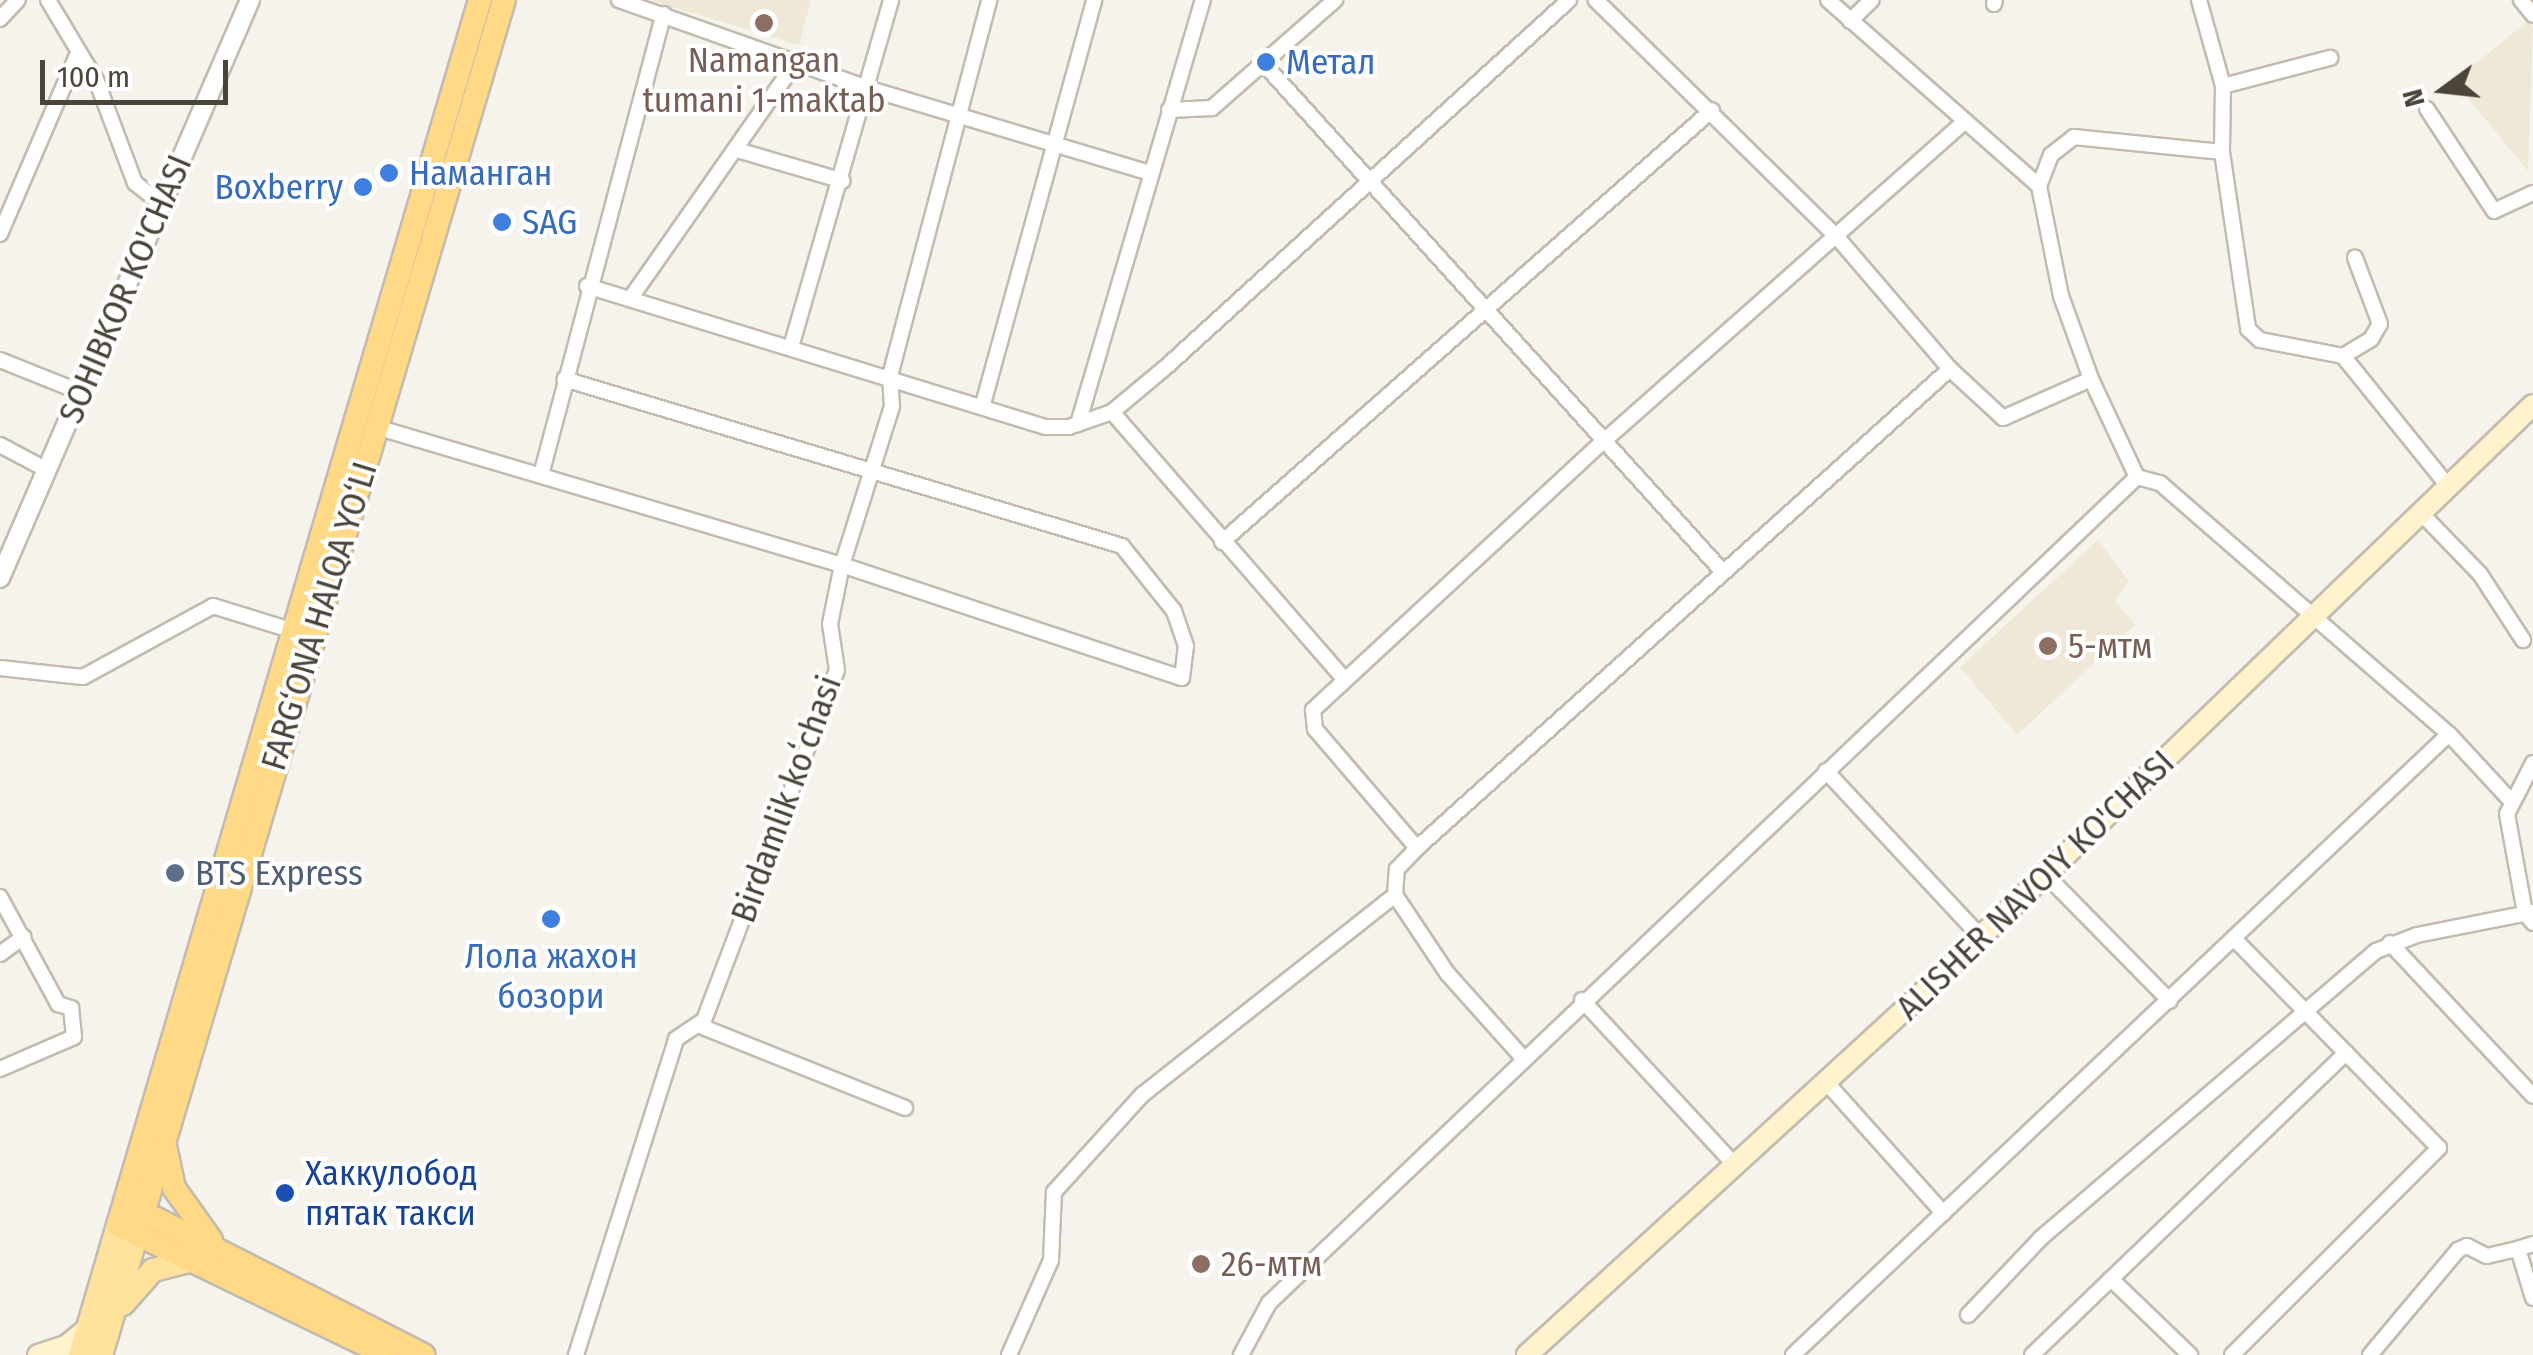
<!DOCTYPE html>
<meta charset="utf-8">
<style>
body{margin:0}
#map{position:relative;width:2533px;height:1355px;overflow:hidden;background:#f6f3ec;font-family:"Fira Sans Condensed",sans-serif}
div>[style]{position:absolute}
.education>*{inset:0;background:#efe8d6}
.roads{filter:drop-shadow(2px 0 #c2bbae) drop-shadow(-2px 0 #c2bbae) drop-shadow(0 2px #c2bbae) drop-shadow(0 -2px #c2bbae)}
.minor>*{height:14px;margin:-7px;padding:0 7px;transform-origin:7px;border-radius:7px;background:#fff}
.tertiary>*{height:18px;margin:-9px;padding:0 9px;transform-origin:9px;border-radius:9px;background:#fff}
.secondary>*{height:20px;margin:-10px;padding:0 10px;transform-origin:10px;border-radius:10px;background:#fff3cd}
.primary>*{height:22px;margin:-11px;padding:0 11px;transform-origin:11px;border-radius:11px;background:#ffe39c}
.trunk>*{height:22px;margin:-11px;padding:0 11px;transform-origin:11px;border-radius:11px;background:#ffd985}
.dots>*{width:28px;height:28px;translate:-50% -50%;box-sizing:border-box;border:5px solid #fff;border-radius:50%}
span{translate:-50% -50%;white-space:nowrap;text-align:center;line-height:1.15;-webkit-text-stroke:8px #fff;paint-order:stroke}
.education-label{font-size:35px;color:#785e54}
.left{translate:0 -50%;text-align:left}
.shop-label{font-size:35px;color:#366cbe}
.right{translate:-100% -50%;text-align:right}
.street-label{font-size:35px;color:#4b4439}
.service-label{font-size:35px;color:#4e5e75}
.transit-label{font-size:35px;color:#164399}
.north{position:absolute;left:2393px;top:40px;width:100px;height:100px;-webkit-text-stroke:8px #fff;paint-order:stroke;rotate:255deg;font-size:28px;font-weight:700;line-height:40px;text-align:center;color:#4b4439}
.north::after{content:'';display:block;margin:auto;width:35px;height:45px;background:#4b4439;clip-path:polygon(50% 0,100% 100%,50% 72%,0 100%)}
.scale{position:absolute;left:40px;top:60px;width:188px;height:45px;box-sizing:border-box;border:5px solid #4b4439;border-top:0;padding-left:12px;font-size:30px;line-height:35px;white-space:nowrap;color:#4b4439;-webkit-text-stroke:8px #fff;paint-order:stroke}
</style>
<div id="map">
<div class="education">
<div style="clip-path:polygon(649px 0,811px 0,799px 45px)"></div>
<div style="clip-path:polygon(2528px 21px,2533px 27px,2528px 171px,2454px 81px)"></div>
<div style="clip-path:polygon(2098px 540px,2129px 581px,2115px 601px,2135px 625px,2017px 735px,1960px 667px)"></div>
</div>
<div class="roads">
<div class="minor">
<div style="left:48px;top:0;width:96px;rotate:59.1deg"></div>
<div style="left:97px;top:82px;width:108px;rotate:69.4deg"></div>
<div style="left:135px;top:183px;width:34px;rotate:38deg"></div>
<div style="left:619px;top:0;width:266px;rotate:19.5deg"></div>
<div style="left:870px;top:89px;width:292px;rotate:16.7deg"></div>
<div style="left:1828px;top:0;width:281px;rotate:41.4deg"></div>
<div style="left:2199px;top:0;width:89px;rotate:74.4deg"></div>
<div style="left:2223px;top:86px;width:66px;rotate:90.9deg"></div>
<div style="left:2222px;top:152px;width:179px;rotate:81.6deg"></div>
<div style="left:2248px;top:329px;width:16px;rotate:43deg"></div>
<div style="left:2260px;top:340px;width:85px;rotate:10.9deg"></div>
<div style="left:2343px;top:356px;width:167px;rotate:51.1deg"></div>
<div style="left:2521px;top:0;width:19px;rotate:51deg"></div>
<div style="left:1994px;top:4px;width:4px;rotate:-76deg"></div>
<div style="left:0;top:19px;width:26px;rotate:-47deg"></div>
<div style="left:1850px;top:21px;width:30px;rotate:-44deg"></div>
<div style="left:1264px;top:64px;width:685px;rotate:47.9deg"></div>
<div style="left:2223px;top:86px;width:111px;rotate:-14.7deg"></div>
<div style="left:2427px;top:109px;width:122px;rotate:56.7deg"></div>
<div style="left:2494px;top:211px;width:43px;rotate:-24.8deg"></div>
<div style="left:1169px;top:110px;width:43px;rotate:-2.7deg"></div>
<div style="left:1212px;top:108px;width:164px;rotate:-41.3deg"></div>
<div style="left:737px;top:150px;width:110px;rotate:16.3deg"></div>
<div style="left:2222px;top:152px;width:149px;rotate:-174.2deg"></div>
<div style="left:2074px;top:137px;width:29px;rotate:142deg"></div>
<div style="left:2051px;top:155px;width:33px;rotate:111deg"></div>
<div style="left:2039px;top:186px;width:112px;rotate:78.7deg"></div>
<div style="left:2061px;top:296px;width:88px;rotate:70.1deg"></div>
<div style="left:2091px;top:379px;width:108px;rotate:64.9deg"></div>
<div style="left:2137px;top:477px;width:24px;rotate:15deg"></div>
<div style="left:2160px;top:483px;width:383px;rotate:41deg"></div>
<div style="left:2449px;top:734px;width:93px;rotate:47.2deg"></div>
<div style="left:0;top:234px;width:199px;rotate:-66.7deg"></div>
<div style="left:587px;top:286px;width:480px;rotate:17.1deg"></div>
<div style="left:1046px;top:427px;width:23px"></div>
<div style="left:1069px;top:427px;width:46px;rotate:-19.2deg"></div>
<div style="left:1112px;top:412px;width:70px;rotate:-39.8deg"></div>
<div style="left:1166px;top:367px;width:545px;rotate:-42.32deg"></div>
<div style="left:630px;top:299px;width:293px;rotate:-55deg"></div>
<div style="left:791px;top:347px;width:361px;rotate:-73.9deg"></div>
<div style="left:2343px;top:356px;width:33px;rotate:-31deg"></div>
<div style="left:2371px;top:339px;width:17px;rotate:-59deg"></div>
<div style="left:2380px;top:324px;width:71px;rotate:-110.7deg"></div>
<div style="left:0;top:360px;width:86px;rotate:21.8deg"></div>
<div style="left:1950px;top:369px;width:72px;rotate:42.8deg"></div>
<div style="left:2003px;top:418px;width:96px;rotate:-23.9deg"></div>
<div style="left:983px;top:404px;width:419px;rotate:-74.6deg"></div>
<div style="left:1112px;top:412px;width:355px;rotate:49deg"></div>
<div style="left:1078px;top:424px;width:442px;rotate:-73.6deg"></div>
<div style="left:376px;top:427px;width:486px;rotate:16.5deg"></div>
<div style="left:842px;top:565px;width:358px;rotate:18.4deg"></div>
<div style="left:1182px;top:678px;width:32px;rotate:-83deg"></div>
<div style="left:1186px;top:646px;width:37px;rotate:-109deg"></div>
<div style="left:1174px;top:611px;width:83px;rotate:-128.7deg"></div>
<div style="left:1122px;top:546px;width:582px;rotate:-163.34deg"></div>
<div style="left:0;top:445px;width:53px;rotate:28deg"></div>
<div style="left:541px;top:475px;width:477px;rotate:-75.1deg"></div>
<div style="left:2421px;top:513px;width:85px;rotate:46deg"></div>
<div style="left:2480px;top:574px;width:79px;rotate:56.9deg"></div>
<div style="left:1222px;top:542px;width:653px;rotate:-41.4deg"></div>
<div style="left:0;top:668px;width:83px;rotate:6.2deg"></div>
<div style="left:83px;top:677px;width:148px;rotate:-28.6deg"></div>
<div style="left:213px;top:606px;width:88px;rotate:17.2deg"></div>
<div style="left:2533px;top:763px;width:57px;rotate:117deg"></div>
<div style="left:2507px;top:814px;width:101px;rotate:79.7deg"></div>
<div style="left:2525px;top:913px;width:13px;rotate:51deg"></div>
<div style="left:1826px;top:771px;width:227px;rotate:47deg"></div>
<div style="left:1417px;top:848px;width:717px;rotate:-41.95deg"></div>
<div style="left:1950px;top:369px;width:175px;rotate:-130.6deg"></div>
<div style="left:1836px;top:236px;width:337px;rotate:-135.5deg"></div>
<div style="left:2045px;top:874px;width:178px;rotate:45.5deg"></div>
<div style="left:1395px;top:895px;width:26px;rotate:-86deg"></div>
<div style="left:1397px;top:869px;width:29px;rotate:-46deg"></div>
<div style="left:1417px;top:848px;width:157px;rotate:-130.6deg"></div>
<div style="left:1315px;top:729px;width:19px;rotate:-96deg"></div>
<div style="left:1313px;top:710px;width:399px;rotate:-42.8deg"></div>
<div style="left:1606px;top:439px;width:475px;rotate:-41.5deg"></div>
<div style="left:0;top:897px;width:122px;rotate:61.5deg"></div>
<div style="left:58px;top:1004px;width:14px;rotate:17deg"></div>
<div style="left:71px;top:1008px;width:29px;rotate:84deg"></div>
<div style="left:74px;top:1037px;width:81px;rotate:156.6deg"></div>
<div style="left:2390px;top:943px;width:209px;rotate:46.9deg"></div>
<div style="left:0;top:954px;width:29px;rotate:-36deg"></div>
<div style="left:1582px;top:1000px;width:225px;rotate:47.2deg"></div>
<div style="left:698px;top:1025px;width:223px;rotate:21.8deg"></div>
<div style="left:1826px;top:1082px;width:176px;rotate:48.2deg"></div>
<div style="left:2533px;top:1244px;width:16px;rotate:162deg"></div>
<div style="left:2518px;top:1249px;width:51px;rotate:73deg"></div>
<div style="left:2111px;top:1279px;width:110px;rotate:43.9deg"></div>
<div style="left:1968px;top:1315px;width:106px;rotate:-46.5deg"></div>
<div style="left:2041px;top:1238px;width:441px;rotate:-40.6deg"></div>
<div style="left:2376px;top:951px;width:44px;rotate:-21.3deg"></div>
<div style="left:2417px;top:935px;width:118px;rotate:-11.2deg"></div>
<div style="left:576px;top:1355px;width:331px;rotate:-72.4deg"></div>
<div style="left:676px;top:1039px;width:34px;rotate:-34deg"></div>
<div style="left:704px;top:1020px;width:374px;rotate:-69.2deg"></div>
<div style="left:837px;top:670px;width:47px;rotate:-98.7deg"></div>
<div style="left:830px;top:624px;width:60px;rotate:-78.5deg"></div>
<div style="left:842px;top:565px;width:167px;rotate:-72.5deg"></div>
<div style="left:892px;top:406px;width:30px;rotate:-94deg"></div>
<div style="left:890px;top:376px;width:389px;rotate:-75.2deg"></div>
<div style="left:1009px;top:1355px;width:104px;rotate:-66.1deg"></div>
<div style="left:1051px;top:1260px;width:68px;rotate:-87.5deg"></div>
<div style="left:1054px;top:1192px;width:131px;rotate:-47.8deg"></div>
<div style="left:1142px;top:1095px;width:323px;rotate:-38.3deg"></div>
<div style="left:1395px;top:895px;width:94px;rotate:56.3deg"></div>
<div style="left:1447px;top:973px;width:114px;rotate:48.2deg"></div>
<div style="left:1241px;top:1355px;width:59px;rotate:-61.7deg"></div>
<div style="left:1269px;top:1303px;width:1198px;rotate:-43.58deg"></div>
<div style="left:1793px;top:1355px;width:903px;rotate:-43.43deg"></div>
<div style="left:2032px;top:1355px;width:436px;rotate:-43.9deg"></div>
<div style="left:2232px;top:1355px;width:293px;rotate:-45deg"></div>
<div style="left:2439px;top:1148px;width:293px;rotate:-134.4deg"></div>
<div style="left:2370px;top:1355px;width:137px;rotate:-50deg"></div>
<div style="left:2458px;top:1250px;width:10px;rotate:-24deg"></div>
<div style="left:2467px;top:1246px;width:22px;rotate:27deg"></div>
<div style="left:2487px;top:1256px;width:32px;rotate:-13deg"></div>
</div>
<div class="tertiary">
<div style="left:0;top:578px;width:630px;rotate:-66.61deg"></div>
</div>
<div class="secondary">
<div style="left:38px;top:1355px;width:29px;rotate:-18deg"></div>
<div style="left:66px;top:1346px;width:28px;rotate:-39deg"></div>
<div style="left:1527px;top:1355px;width:522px;rotate:-42.44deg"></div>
<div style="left:1912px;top:1003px;width:862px;rotate:-43.92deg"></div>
</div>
<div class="primary">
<div style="left:123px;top:1304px;width:45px;rotate:-48.6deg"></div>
<div style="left:153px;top:1270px;width:41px;rotate:-14deg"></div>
<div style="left:80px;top:1355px;width:135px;rotate:-73.7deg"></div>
<div style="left:101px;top:1355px;width:126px;rotate:-73.4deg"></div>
</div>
<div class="trunk">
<div style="left:165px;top:1146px;width:43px;rotate:77.9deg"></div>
<div style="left:174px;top:1188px;width:64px;rotate:54.6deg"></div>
<div style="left:133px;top:1207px;width:326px;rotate:27deg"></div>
<div style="left:137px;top:1234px;width:1287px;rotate:-73.44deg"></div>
<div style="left:387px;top:1355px;width:299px;rotate:-154.2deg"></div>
<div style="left:118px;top:1225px;width:1277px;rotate:-73.54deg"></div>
</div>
</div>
<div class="dots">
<div style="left:764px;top:23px;background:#8d6e63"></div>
<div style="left:1266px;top:62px;background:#3f7fe0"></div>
<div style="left:389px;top:173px;background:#3f7fe0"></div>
<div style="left:363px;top:187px;background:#3f7fe0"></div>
<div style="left:502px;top:222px;background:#3f7fe0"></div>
<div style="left:2048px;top:646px;background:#8d6e63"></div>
<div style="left:175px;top:873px;background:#5c6f8a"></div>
<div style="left:551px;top:919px;background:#3f7fe0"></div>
<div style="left:285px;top:1193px;background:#1a4fb4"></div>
<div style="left:1201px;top:1264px;background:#8d6e63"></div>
</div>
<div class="education-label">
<span style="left:764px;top:80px">Namangan<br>tumani 1-maktab</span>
<span class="left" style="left:2068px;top:646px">5-мтм</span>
<span class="left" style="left:1221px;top:1264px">26-мтм</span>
</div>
<div class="shop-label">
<span class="left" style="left:1286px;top:62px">Метал</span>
<span class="left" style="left:409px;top:173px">Наманган</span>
<span class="right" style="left:343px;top:187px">Boxberry</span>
<span class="left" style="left:522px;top:222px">SAG</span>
<span style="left:551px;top:976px">Лола жахон<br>бозори</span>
</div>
<div class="street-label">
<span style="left:125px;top:289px;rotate:-67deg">SOHIBKOR KO'CHASI</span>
<span style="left:319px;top:616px;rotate:-73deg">FARG‘ONA HALQA YO‘LI</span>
<span style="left:786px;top:799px;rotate:-70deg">Birdamlik koʻchasi</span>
<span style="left:2035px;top:885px;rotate:-44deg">ALISHER NAVOIY KO'CHASI</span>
</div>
<div class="service-label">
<span class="left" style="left:195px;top:873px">BTS Express</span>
</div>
<div class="transit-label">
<span class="left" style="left:305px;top:1193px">Хаккулобод<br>пятак такси</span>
</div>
<div class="north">N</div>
<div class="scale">100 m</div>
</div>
